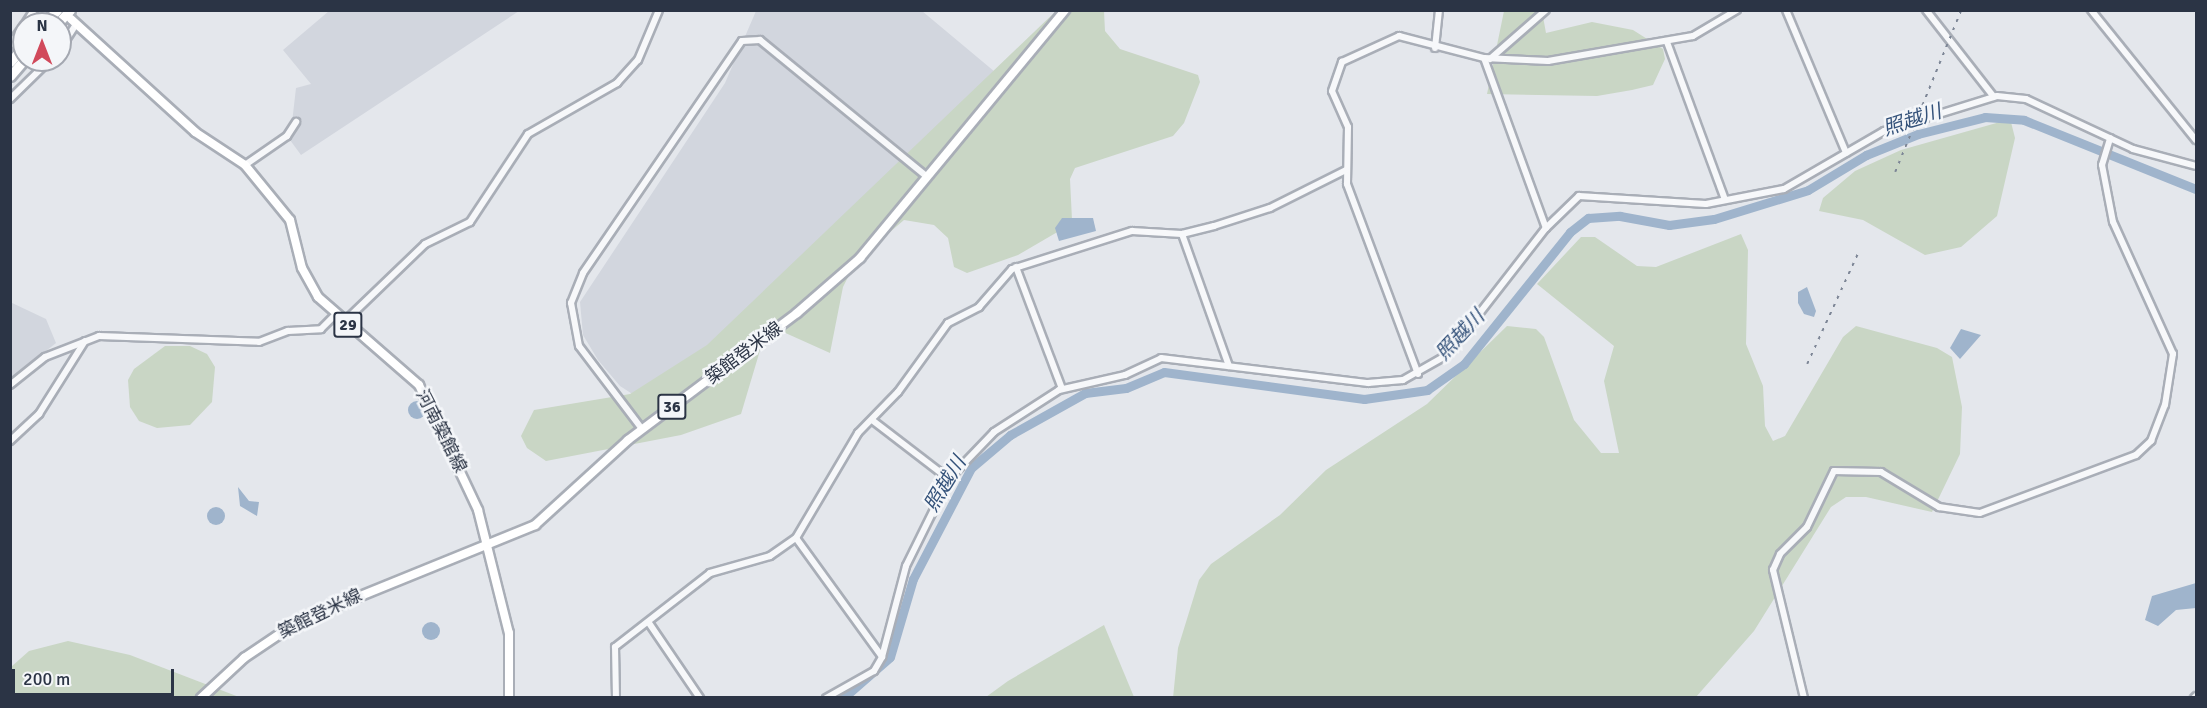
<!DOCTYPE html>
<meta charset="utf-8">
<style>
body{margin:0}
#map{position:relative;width:2207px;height:708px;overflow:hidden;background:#e4e7ec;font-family:Signika,"Noto Sans JP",sans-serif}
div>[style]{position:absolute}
.built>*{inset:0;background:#d2d6de}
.green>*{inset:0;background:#c9d6c5}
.water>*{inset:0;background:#9fb4cc}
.round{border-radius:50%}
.river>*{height:9px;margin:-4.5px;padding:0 4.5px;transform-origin:4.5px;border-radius:4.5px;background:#9fb4cc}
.roads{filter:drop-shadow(2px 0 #a9aeb7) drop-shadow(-2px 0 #a9aeb7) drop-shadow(0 2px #a9aeb7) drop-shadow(0 -2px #a9aeb7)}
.minor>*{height:6px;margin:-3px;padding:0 3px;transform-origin:3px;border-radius:3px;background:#f7f8fa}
.major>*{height:8px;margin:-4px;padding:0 4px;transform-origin:4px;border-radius:4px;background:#fff}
.highway>*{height:9px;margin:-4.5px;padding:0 4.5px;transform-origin:4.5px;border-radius:4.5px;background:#fff}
.rail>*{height:1.5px;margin-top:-0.75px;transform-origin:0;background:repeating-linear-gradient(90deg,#7d8696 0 3px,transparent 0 9px)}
span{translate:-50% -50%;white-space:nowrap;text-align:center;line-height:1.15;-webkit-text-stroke:5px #f4f6f9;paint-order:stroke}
.shield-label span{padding:2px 4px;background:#f4f6f9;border:2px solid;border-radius:4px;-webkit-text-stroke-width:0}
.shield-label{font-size:16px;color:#2b3445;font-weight:700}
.street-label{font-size:18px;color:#2b3445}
.water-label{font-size:20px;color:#34527a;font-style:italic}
.frame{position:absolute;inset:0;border:12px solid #2b3445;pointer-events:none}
.north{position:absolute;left:12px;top:12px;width:60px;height:60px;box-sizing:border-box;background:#f4f6f9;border:2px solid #a4a8b1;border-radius:50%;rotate:0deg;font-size:16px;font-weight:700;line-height:24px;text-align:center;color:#2b3445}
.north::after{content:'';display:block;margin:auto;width:21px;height:27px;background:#d1495b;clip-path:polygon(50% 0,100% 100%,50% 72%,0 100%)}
.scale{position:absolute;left:12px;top:669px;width:162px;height:27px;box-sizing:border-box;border:3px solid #2b3445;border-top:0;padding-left:8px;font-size:18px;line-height:21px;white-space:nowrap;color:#2b3445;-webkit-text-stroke:4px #f4f6f9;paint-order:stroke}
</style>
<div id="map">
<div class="built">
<div style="clip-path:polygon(329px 11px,519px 11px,301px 155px,290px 140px,296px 88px,311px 84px,283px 50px)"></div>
<div style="clip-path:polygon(756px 11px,922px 11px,1001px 77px,654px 408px,620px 386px,598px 360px,583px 335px,580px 302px,725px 83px)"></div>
<div style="clip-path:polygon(10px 302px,46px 319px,56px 343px,11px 379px)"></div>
</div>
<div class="green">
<div style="clip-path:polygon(1056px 11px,1104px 11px,1105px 31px,1120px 49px,1198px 75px,1200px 82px,1184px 123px,1173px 136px,1075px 168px,1070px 179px,1072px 220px,1066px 227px,1018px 255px,967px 273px,954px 267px,948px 238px,934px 225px,904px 220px,856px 261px,843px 287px,830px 353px,781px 331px,764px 337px,741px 414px,681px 435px,546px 461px,527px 448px,521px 436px,534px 410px,630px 394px,707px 345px)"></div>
<div style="clip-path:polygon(1504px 11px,1542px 11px,1546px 33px,1592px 22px,1633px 30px,1663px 49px,1665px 59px,1653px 85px,1632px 90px,1597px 96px,1487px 94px)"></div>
<div style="clip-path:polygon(2000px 122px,2011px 122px,2015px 138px,1997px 216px,1961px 247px,1925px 255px,1863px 220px,1819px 211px,1823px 198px,1855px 171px,1901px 150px)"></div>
<div style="clip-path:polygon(1741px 234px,1748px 250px,1746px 344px,1763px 386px,1765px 426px,1773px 441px,1785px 436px,1843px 337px,1856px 326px,1937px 348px,1952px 357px,1962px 407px,1960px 454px,1932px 512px,1866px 497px,1846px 497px,1831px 507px,1754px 631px,1696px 697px,1173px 698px,1178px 648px,1199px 580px,1211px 564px,1280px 515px,1326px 470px,1427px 404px,1507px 326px,1536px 329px,1544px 337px,1574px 420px,1601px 453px,1619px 453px,1604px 381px,1614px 346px,1537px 284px,1581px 237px,1595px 237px,1637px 266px,1656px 267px)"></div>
<div style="clip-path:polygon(165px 346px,190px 346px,207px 354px,215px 367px,212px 402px,190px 425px,157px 428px,139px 421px,130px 407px,128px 380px,134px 369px)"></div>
<div style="clip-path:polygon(1104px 625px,1134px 697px,986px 697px,1008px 681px)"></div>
<div style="clip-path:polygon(68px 641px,130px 655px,239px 697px,11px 698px,11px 667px,29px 651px)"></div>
</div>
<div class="water">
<div style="clip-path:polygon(1062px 218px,1093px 218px,1096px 231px,1059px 241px,1055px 228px)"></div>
<div style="clip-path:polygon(1807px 287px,1816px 311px,1814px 317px,1804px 314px,1798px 303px,1798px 292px)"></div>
<div style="clip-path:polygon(1961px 329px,1981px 335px,1960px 359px,1950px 348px)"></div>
<div class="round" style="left:408px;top:401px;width:18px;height:18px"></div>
<div style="clip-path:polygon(238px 487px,249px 501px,259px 502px,257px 516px,240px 506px)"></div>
<div class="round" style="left:207px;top:507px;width:18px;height:18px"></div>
<div style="clip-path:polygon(2196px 583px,2196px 608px,2176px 610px,2158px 626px,2145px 620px,2152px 596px)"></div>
<div class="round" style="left:422px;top:622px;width:18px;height:18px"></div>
</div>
<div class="river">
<div style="left:843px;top:698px;width:62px;rotate:-41.1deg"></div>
<div style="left:890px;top:657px;width:81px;rotate:-73.6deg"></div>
<div style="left:913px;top:579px;width:125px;rotate:-62.4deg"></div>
<div style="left:971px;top:468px;width:51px;rotate:-40.2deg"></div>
<div style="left:1010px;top:435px;width:86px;rotate:-29.2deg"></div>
<div style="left:1085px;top:393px;width:41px;rotate:-7deg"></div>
<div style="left:1126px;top:388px;width:41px;rotate:-22.8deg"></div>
<div style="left:1164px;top:372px;width:202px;rotate:7.7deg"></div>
<div style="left:1364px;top:399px;width:64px;rotate:-8.1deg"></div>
<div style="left:1427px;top:390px;width:45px;rotate:-35.1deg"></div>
<div style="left:1464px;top:364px;width:169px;rotate:-51.2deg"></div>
<div style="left:1570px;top:232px;width:23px;rotate:-38deg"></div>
<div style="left:1588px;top:218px;width:32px;rotate:-4deg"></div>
<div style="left:1620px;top:216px;width:50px;rotate:10.4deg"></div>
<div style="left:1669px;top:225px;width:45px;rotate:-7.6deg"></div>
<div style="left:1714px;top:219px;width:98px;rotate:-17.1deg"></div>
<div style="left:1808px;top:190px;width:68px;rotate:-31.1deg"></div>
<div style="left:1866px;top:155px;width:56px;rotate:-22deg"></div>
<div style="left:1918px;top:134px;width:69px;rotate:-14.2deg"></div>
<div style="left:1985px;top:117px;width:39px;rotate:4deg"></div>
<div style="left:2024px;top:120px;width:185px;rotate:21.9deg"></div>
</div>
<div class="roads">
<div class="minor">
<div style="left:1786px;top:10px;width:155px;rotate:67.2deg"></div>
<div style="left:1926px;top:10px;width:110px;rotate:52deg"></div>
<div style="left:2091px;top:10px;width:167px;rotate:51.1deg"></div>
<div style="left:25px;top:24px;width:17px;rotate:-57deg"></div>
<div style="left:1667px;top:42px;width:168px;rotate:69.8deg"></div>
<div style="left:10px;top:45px;width:24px;rotate:-55deg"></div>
<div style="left:1435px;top:48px;width:38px;rotate:-84deg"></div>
<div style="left:60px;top:49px;width:30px;rotate:-57deg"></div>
<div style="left:1484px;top:58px;width:181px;rotate:70deg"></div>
<div style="left:1490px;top:59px;width:74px;rotate:-41.2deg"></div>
<div style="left:10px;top:99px;width:56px;rotate:-44.3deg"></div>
<div style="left:245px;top:165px;width:51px;rotate:-34.6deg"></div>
<div style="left:287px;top:136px;width:17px;rotate:-57deg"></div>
<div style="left:1182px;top:234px;width:140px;rotate:70.4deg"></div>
<div style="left:1016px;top:267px;width:130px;rotate:69.3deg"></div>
<div style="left:344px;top:322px;width:112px;rotate:-43.9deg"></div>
<div style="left:425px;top:244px;width:50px;rotate:-26.1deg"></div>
<div style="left:470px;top:222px;width:105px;rotate:-56.6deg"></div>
<div style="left:528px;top:134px;width:103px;rotate:-29.8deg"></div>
<div style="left:617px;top:83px;width:31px;rotate:-48deg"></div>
<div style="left:638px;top:60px;width:54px;rotate:-67.2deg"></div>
<div style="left:1418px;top:374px;width:203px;rotate:-110.5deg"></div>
<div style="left:1347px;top:184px;width:57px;rotate:-89deg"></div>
<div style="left:1348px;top:127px;width:39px;rotate:-114deg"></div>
<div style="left:1332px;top:91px;width:31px;rotate:-71deg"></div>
<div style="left:1342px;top:62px;width:63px;rotate:-24.5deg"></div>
<div style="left:1399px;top:36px;width:88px;rotate:14.5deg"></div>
<div style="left:1484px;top:58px;width:64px;rotate:2.7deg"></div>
<div style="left:1548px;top:61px;width:147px;rotate:-9.8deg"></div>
<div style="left:1693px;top:36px;width:51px;rotate:-30.6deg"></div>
<div style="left:10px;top:385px;width:45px;rotate:-38.7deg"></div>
<div style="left:45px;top:357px;width:58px;rotate:-21.3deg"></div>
<div style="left:99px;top:336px;width:160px;rotate:2.1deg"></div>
<div style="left:259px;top:342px;width:31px;rotate:-21deg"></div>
<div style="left:288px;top:331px;width:33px;rotate:-3deg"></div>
<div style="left:321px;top:329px;width:20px;rotate:-45deg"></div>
<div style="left:872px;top:420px;width:97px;rotate:37.5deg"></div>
<div style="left:642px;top:429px;width:104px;rotate:-127.2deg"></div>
<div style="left:579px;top:346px;width:44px;rotate:-100.5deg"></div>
<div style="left:571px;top:303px;width:32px;rotate:-68deg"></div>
<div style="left:583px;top:273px;width:281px;rotate:-55.6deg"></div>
<div style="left:742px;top:41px;width:18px;rotate:-3deg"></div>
<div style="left:760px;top:40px;width:215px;rotate:39.3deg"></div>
<div style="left:10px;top:441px;width:40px;rotate:-43deg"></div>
<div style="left:39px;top:414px;width:86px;rotate:-57.8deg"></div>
<div style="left:796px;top:538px;width:147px;rotate:54.1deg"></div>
<div style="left:649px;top:623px;width:91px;rotate:55.8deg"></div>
<div style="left:616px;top:698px;width:51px;rotate:-91.1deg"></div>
<div style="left:615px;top:647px;width:120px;rotate:-37.9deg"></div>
<div style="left:710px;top:573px;width:62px;rotate:-15.8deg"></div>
<div style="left:770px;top:556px;width:32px;rotate:-35deg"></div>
<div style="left:796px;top:538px;width:122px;rotate:-59.4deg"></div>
<div style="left:858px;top:433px;width:57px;rotate:-45.7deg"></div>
<div style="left:898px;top:392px;width:85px;rotate:-54.1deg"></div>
<div style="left:948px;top:323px;width:35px;rotate:-27deg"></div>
<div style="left:979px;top:307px;width:50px;rotate:-49deg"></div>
<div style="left:1012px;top:269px;width:126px;rotate:-17.6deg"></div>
<div style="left:1132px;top:231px;width:50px;rotate:3.4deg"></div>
<div style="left:1182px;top:234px;width:33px;rotate:-14deg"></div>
<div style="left:1214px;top:226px;width:59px;rotate:-17.8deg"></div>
<div style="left:1270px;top:208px;width:85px;rotate:-26.6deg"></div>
<div style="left:826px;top:698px;width:55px;rotate:-29.4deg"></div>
<div style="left:874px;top:671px;width:16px;rotate:-60deg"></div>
<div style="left:882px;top:657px;width:94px;rotate:-75.2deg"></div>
<div style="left:906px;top:566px;width:97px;rotate:-63.7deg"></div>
<div style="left:949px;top:479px;width:65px;rotate:-46.2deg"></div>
<div style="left:994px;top:432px;width:77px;rotate:-32.9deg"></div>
<div style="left:1059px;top:390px;width:68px;rotate:-12.8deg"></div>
<div style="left:1125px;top:375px;width:40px;rotate:-25deg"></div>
<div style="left:1161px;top:358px;width:209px;rotate:6.9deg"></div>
<div style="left:1368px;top:383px;width:35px;rotate:-5deg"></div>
<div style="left:1403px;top:380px;width:51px;rotate:-29.6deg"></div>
<div style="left:1447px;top:355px;width:161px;rotate:-52.1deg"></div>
<div style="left:1546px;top:228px;width:46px;rotate:-44.1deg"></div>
<div style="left:1579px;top:196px;width:127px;rotate:3.6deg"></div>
<div style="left:1706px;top:204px;width:79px;rotate:-10.9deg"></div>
<div style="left:1784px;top:189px;width:116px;rotate:-30.1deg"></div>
<div style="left:1884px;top:131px;width:118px;rotate:-17.2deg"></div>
<div style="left:1997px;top:96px;width:29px;rotate:6deg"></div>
<div style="left:2026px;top:99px;width:118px;rotate:25deg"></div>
<div style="left:2133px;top:149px;width:65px;rotate:15.1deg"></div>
<div style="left:1804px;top:698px;width:132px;rotate:-103.6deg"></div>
<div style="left:1773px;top:570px;width:17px;rotate:-66deg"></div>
<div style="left:1780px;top:554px;width:38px;rotate:-45deg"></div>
<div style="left:1807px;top:527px;width:62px;rotate:-64.3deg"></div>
<div style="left:1834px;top:471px;width:47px;rotate:1.2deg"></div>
<div style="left:1881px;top:472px;width:68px;rotate:31.1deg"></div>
<div style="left:1939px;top:507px;width:41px;rotate:8.3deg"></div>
<div style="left:1980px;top:513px;width:166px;rotate:-20.4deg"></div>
<div style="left:2136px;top:455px;width:21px;rotate:-43deg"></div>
<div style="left:2151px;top:441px;width:39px;rotate:-69deg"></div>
<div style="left:2165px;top:405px;width:52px;rotate:-81.1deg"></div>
<div style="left:2173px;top:354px;width:145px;rotate:-114.4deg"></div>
<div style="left:2113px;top:222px;width:58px;rotate:-100.9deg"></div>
<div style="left:2102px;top:165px;width:28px;rotate:-73deg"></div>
<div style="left:2194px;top:698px;width:3px;rotate:-45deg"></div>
</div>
<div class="major">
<div style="left:71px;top:19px;width:168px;rotate:42.3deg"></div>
<div style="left:195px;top:132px;width:60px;rotate:33.4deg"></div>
<div style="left:245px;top:165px;width:71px;rotate:50.7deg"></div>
<div style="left:290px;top:220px;width:49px;rotate:76deg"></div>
<div style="left:302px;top:268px;width:33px;rotate:61deg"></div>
<div style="left:318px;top:297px;width:134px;rotate:41.1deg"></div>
<div style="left:419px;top:385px;width:138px;rotate:64.7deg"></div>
<div style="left:478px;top:510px;width:127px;rotate:75.9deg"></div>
<div style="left:509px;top:633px;width:65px;rotate:90deg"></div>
<div style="left:201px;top:698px;width:59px;rotate:-42.9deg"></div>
<div style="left:244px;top:658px;width:66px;rotate:-33.9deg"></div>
<div style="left:299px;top:621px;width:255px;rotate:-22.1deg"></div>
<div style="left:535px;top:525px;width:126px;rotate:-42.4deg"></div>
<div style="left:628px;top:440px;width:211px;rotate:-36.9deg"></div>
<div style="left:797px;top:313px;width:84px;rotate:-41.1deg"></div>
<div style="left:860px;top:258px;width:322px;rotate:-50.4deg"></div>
</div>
<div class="highway">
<div style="left:44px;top:24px;width:19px;rotate:-47deg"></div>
<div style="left:57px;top:24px;width:19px;rotate:-47deg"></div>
<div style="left:10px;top:62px;width:21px;rotate:-49deg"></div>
<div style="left:10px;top:76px;width:21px;rotate:-49deg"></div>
</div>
</div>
<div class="rail">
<div style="left:1895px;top:172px;width:175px;rotate:-67.8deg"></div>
<div style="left:1807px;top:364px;width:122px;rotate:-65.3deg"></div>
</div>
<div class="shield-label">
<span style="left:348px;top:325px">29</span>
<span style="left:672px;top:407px">36</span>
</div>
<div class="street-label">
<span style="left:744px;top:353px;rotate:-37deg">築館登米線</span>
<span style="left:441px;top:431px;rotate:63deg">河南築館線</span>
<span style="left:320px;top:614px;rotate:-26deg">築館登米線</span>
</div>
<div class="water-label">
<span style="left:1912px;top:120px;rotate:-18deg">照越川</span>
<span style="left:1460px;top:335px;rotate:-47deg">照越川</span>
<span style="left:945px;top:484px;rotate:-59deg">照越川</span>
</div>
<div class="frame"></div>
<div class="north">N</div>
<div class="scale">200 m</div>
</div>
